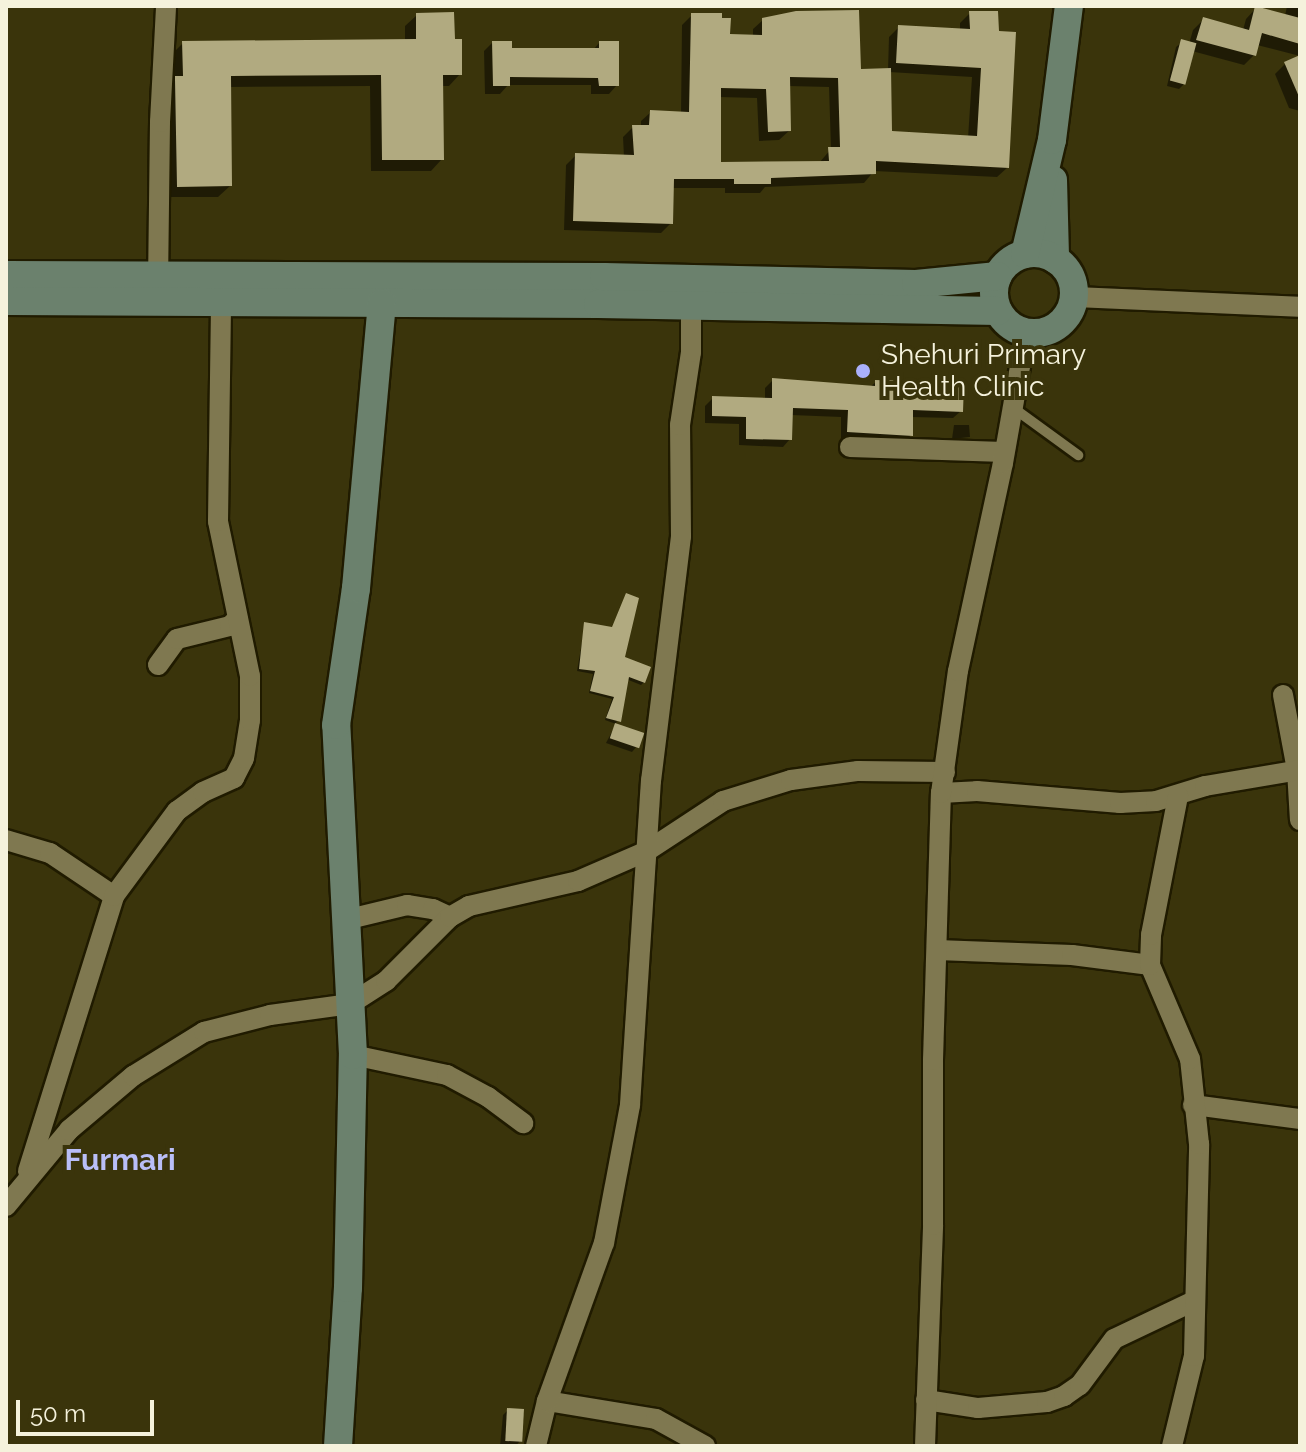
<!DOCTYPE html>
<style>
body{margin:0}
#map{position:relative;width:1306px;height:1452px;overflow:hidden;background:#3a340b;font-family:Raleway,sans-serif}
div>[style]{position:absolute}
.shadow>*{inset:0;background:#0007}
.building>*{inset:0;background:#b1aa80;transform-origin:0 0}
.roads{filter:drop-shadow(2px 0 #201b00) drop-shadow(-2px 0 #201b00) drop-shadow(0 2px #201b00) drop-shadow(0 -2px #201b00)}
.lane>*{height:10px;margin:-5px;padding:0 5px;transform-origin:5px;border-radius:5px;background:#7f7850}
.street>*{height:20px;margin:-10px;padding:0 10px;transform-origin:10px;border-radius:10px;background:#7f7850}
.secondary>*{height:28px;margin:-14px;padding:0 14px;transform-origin:14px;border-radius:14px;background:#6b816d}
.secondary>.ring{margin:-14px;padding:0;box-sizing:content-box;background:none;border:28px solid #6b816d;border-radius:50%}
.dots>*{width:22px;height:22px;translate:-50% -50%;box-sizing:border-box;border:4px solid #3a340b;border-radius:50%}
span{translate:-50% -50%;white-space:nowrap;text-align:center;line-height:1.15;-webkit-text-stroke:8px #3a340b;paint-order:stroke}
.poi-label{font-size:28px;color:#f5f2dc}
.left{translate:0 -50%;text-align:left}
.neighbourhood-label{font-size:30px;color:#b9bef7;font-weight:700}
.frame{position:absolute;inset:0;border:8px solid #f5f2dc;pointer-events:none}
.scale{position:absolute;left:16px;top:1400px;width:138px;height:36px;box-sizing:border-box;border:4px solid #f5f2dc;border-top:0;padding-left:10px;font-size:24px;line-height:28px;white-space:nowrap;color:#f5f2dc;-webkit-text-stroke:6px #3a340b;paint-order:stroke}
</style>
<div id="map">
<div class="shadow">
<div style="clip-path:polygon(1287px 6px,1300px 6px,1300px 56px,1257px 45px,1254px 55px,1244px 65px,1192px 51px,1184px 84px,1179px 89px,1167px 86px,1176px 47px,1182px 42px,1189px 44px,1193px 30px,1203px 20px,1243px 30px,1246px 19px,1256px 8px,1285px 16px)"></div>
<div style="clip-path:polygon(evenodd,970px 13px,1007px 168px,997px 177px,874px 171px,864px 183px,765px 187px,760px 193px,725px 193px,725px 188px,672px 188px,671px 223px,661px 233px,564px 230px,566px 165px,576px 155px,624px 157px,623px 137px,633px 127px,641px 127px,641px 121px,651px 112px,681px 114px,682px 25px,692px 15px,728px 36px,753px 37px,753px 29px,763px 20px,859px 71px,888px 70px,889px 37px,899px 27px,960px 31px,960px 23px,970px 13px,889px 72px,972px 77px,968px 138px,890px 133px,889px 72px,970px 13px,788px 86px,829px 87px,831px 149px,819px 163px,719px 164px,719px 97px,757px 98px,759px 141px,779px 140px,789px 131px,788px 86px)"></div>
<div style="clip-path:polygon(417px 15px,453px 41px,460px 74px,449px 86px,441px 86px,442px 159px,431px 171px,371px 171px,370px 86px,229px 87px,230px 186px,218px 197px,166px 197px,172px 54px,183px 43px,405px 42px,405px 26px)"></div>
<div style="clip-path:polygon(492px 43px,510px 50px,593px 50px,599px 43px,617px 85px,609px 94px,591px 94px,591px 85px,508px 85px,500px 94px,485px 94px,484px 51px)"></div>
<div style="clip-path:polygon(1300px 57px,1300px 111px,1289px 108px,1275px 74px,1285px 64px)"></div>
<div style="clip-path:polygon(773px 380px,870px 387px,876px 382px,961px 411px,953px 418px,911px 417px,911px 435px,904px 443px,841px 439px,841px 417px,791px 415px,790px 439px,783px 447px,739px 445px,739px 424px,705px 423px,705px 406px,713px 398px,765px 400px,765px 388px)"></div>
<div style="clip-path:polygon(954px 425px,969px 425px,970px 437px,952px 439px)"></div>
<div style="clip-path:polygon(585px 625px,644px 682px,641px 685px,626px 679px,616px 724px,605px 720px,612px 699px,589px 693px,593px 674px,577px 671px)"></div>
<div style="clip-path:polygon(615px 726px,637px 746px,632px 752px,606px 743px)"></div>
<div style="clip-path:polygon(508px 1410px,519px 1442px,516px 1446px,500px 1446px,503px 1415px)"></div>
</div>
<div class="building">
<div style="clip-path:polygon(1255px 6px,1300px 18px,1300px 44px,1262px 33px,1256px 56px,1196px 40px,1203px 17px,1249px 30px)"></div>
<div style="clip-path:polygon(evenodd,859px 10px,861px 69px,891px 68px,892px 131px,977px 136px,981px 68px,896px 63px,898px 25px,970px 29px,969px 11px,998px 11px,999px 31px,1016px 32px,1009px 168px,876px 161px,876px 174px,771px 178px,771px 184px,734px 184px,734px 179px,674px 179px,673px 224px,573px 221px,575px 153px,634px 155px,632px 125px,649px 125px,650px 110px,689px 112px,691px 13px,722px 13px,722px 18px,731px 18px,730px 34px,762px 35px,762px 18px,796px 11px,859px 10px,790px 77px,838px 78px,840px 147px,828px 147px,829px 161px,721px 162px,721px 88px,766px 89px,768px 132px,791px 131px,790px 77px)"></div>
<div style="clip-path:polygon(454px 12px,455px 39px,462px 39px,462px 75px,443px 75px,444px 160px,382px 160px,381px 75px,231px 76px,232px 186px,177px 187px,175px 80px,175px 76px,183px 76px,182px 41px,416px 39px,416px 13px)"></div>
<div style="left:1181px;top:39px;width:16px;height:43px;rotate:15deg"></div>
<div style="clip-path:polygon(492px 41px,512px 41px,512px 48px,599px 48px,599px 41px,619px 41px,619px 86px,599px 86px,598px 78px,510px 77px,510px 86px,493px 86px)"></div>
<div style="clip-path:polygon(1300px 55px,1300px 99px,1284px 62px)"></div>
<div style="clip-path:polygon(772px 378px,875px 386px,875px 380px,964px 383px,963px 412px,913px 410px,913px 436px,847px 432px,848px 410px,793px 408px,792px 440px,746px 439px,746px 417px,712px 416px,712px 396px,772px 398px)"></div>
<div style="clip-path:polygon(626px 593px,639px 598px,625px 657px,651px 667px,645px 683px,629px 677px,621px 722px,606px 718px,614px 697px,590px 691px,595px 671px,579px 669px,584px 622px,612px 627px)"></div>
<div style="left:615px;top:723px;width:31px;height:16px;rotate:19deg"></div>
<div style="left:507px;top:1408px;width:17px;height:33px;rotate:3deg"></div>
</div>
<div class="roads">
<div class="lane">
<div style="left:1012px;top:407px;width:82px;rotate:36deg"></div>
</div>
<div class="street">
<div style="left:158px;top:286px;width:164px;rotate:-89.3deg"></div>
<div style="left:160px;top:122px;width:116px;rotate:-87deg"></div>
<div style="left:1074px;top:297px;width:226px;rotate:2.5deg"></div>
<div style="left:850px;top:447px;width:154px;rotate:1.9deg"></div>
<div style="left:158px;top:665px;width:32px;rotate:-54deg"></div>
<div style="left:177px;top:639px;width:55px;rotate:-13.8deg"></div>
<div style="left:230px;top:626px;width:11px;rotate:-45deg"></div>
<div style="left:1283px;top:695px;width:76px;rotate:79.4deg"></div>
<div style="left:1297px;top:770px;width:50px;rotate:86.6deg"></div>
<div style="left:941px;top:793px;width:36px;rotate:-3deg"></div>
<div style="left:977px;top:791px;width:144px;rotate:4.8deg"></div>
<div style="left:1120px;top:803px;width:36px;rotate:-3deg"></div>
<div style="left:1156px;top:801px;width:51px;rotate:-17deg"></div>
<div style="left:1205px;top:786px;width:96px;rotate:-9.6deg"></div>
<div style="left:6px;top:840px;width:46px;rotate:16.5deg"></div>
<div style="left:50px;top:853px;width:77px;rotate:33.9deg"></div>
<div style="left:345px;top:920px;width:64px;rotate:-13.6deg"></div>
<div style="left:407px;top:905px;width:26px;rotate:9deg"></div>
<div style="left:433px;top:909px;width:19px;rotate:25deg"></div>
<div style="left:937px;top:950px;width:135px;rotate:2.1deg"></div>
<div style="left:1072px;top:955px;width:79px;rotate:7.3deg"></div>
<div style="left:353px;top:1055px;width:96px;rotate:12deg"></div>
<div style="left:447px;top:1075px;width:47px;rotate:28.2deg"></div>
<div style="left:488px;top:1097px;width:44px;rotate:36.6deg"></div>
<div style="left:1193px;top:1105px;width:108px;rotate:7.5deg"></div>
<div style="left:28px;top:1171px;width:288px;rotate:-72.6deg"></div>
<div style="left:114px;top:896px;width:106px;rotate:-53.5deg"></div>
<div style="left:177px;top:811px;width:32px;rotate:-36deg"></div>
<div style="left:203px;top:792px;width:34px;rotate:-24deg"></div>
<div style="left:234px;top:778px;width:22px;rotate:-63deg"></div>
<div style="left:244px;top:758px;width:38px;rotate:-81deg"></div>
<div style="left:250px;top:720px;width:44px;rotate:-90deg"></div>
<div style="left:250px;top:676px;width:158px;rotate:-101.7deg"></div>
<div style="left:218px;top:521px;width:221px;rotate:-89.2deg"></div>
<div style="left:6px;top:1206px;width:99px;rotate:-50.3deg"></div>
<div style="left:69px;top:1130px;width:84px;rotate:-40.2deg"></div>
<div style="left:133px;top:1076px;width:84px;rotate:-31.8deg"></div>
<div style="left:204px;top:1032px;width:68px;rotate:-14.4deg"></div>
<div style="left:270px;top:1015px;width:81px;rotate:-7.8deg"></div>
<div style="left:350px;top:1004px;width:43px;rotate:-32.6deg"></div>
<div style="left:386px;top:981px;width:91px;rotate:-45deg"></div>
<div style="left:450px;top:917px;width:22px;rotate:-30deg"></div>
<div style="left:469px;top:906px;width:112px;rotate:-12.9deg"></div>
<div style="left:578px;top:881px;width:75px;rotate:-23.5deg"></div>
<div style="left:647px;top:851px;width:91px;rotate:-33.3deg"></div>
<div style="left:723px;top:801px;width:71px;rotate:-17.2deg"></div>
<div style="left:791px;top:780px;width:68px;rotate:-7.7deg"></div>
<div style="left:858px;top:771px;width:87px;rotate:0.7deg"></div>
<div style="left:926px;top:1400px;width:53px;rotate:8.7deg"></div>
<div style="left:978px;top:1408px;width:69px;rotate:-5deg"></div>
<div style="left:1047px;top:1402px;width:18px;rotate:-19deg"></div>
<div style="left:1064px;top:1396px;width:19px;rotate:-35deg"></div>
<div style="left:1080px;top:1385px;width:57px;rotate:-53.5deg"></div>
<div style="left:1114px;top:1339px;width:89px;rotate:-25.4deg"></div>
<div style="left:547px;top:1401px;width:110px;rotate:9.4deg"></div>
<div style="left:656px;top:1419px;width:56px;rotate:28.9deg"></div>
<div style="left:536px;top:1446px;width:46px;rotate:-76.3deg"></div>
<div style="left:547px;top:1401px;width:168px;rotate:-70.2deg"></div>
<div style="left:604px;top:1243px;width:140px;rotate:-79.3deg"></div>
<div style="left:630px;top:1105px;width:325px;rotate:-86.3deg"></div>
<div style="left:651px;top:781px;width:247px;rotate:-83deg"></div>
<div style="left:681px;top:536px;width:111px;rotate:-90.5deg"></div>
<div style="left:680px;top:425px;width:74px;rotate:-81.4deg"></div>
<div style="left:691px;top:352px;width:46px;rotate:-90deg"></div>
<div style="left:925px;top:1446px;width:221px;rotate:-87.9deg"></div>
<div style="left:933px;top:1225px;width:165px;rotate:-90deg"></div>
<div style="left:933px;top:1060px;width:267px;rotate:-88.3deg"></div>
<div style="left:941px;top:793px;width:123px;rotate:-82.1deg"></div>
<div style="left:958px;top:671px;width:213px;rotate:-77.8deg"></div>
<div style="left:1003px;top:463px;width:133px;rotate:-80deg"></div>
<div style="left:1172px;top:1446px;width:93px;rotate:-76.3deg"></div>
<div style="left:1194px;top:1356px;width:212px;rotate:-88.6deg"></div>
<div style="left:1199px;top:1144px;width:85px;rotate:-96deg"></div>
<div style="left:1190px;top:1059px;width:102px;rotate:-113.1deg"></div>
<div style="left:1150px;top:965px;width:30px;rotate:-88deg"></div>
<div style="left:1151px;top:935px;width:142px;rotate:-79deg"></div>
</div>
<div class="secondary">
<div style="left:1053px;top:180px;width:79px;rotate:88.5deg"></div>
<div class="ring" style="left:994px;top:253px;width:52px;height:52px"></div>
<div style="left:1025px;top:254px;width:117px;rotate:-76.7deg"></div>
<div style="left:1052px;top:140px;width:135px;rotate:-82.8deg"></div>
<div style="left:6px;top:275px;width:598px;rotate:0.19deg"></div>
<div style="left:604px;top:277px;width:312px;rotate:1.3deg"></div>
<div style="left:916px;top:284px;width:82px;rotate:-5.6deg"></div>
<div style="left:6px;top:301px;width:592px;rotate:0.29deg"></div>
<div style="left:598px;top:304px;width:400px;rotate:1deg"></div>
<div style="left:338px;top:1446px;width:158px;rotate:-86.4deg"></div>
<div style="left:348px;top:1288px;width:233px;rotate:-88.8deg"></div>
<div style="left:353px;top:1055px;width:330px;rotate:-92.9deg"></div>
<div style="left:336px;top:725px;width:138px;rotate:-81.7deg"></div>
<div style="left:356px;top:588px;width:286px;rotate:-84.8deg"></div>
</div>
</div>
<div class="dots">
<div style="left:863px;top:371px;background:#aab0fb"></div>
</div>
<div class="poi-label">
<span class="left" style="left:881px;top:371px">Shehuri Primary<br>Health Clinic</span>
</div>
<div class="neighbourhood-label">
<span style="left:120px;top:1160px">Furmari</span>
</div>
<div class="frame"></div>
<div class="scale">50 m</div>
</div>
